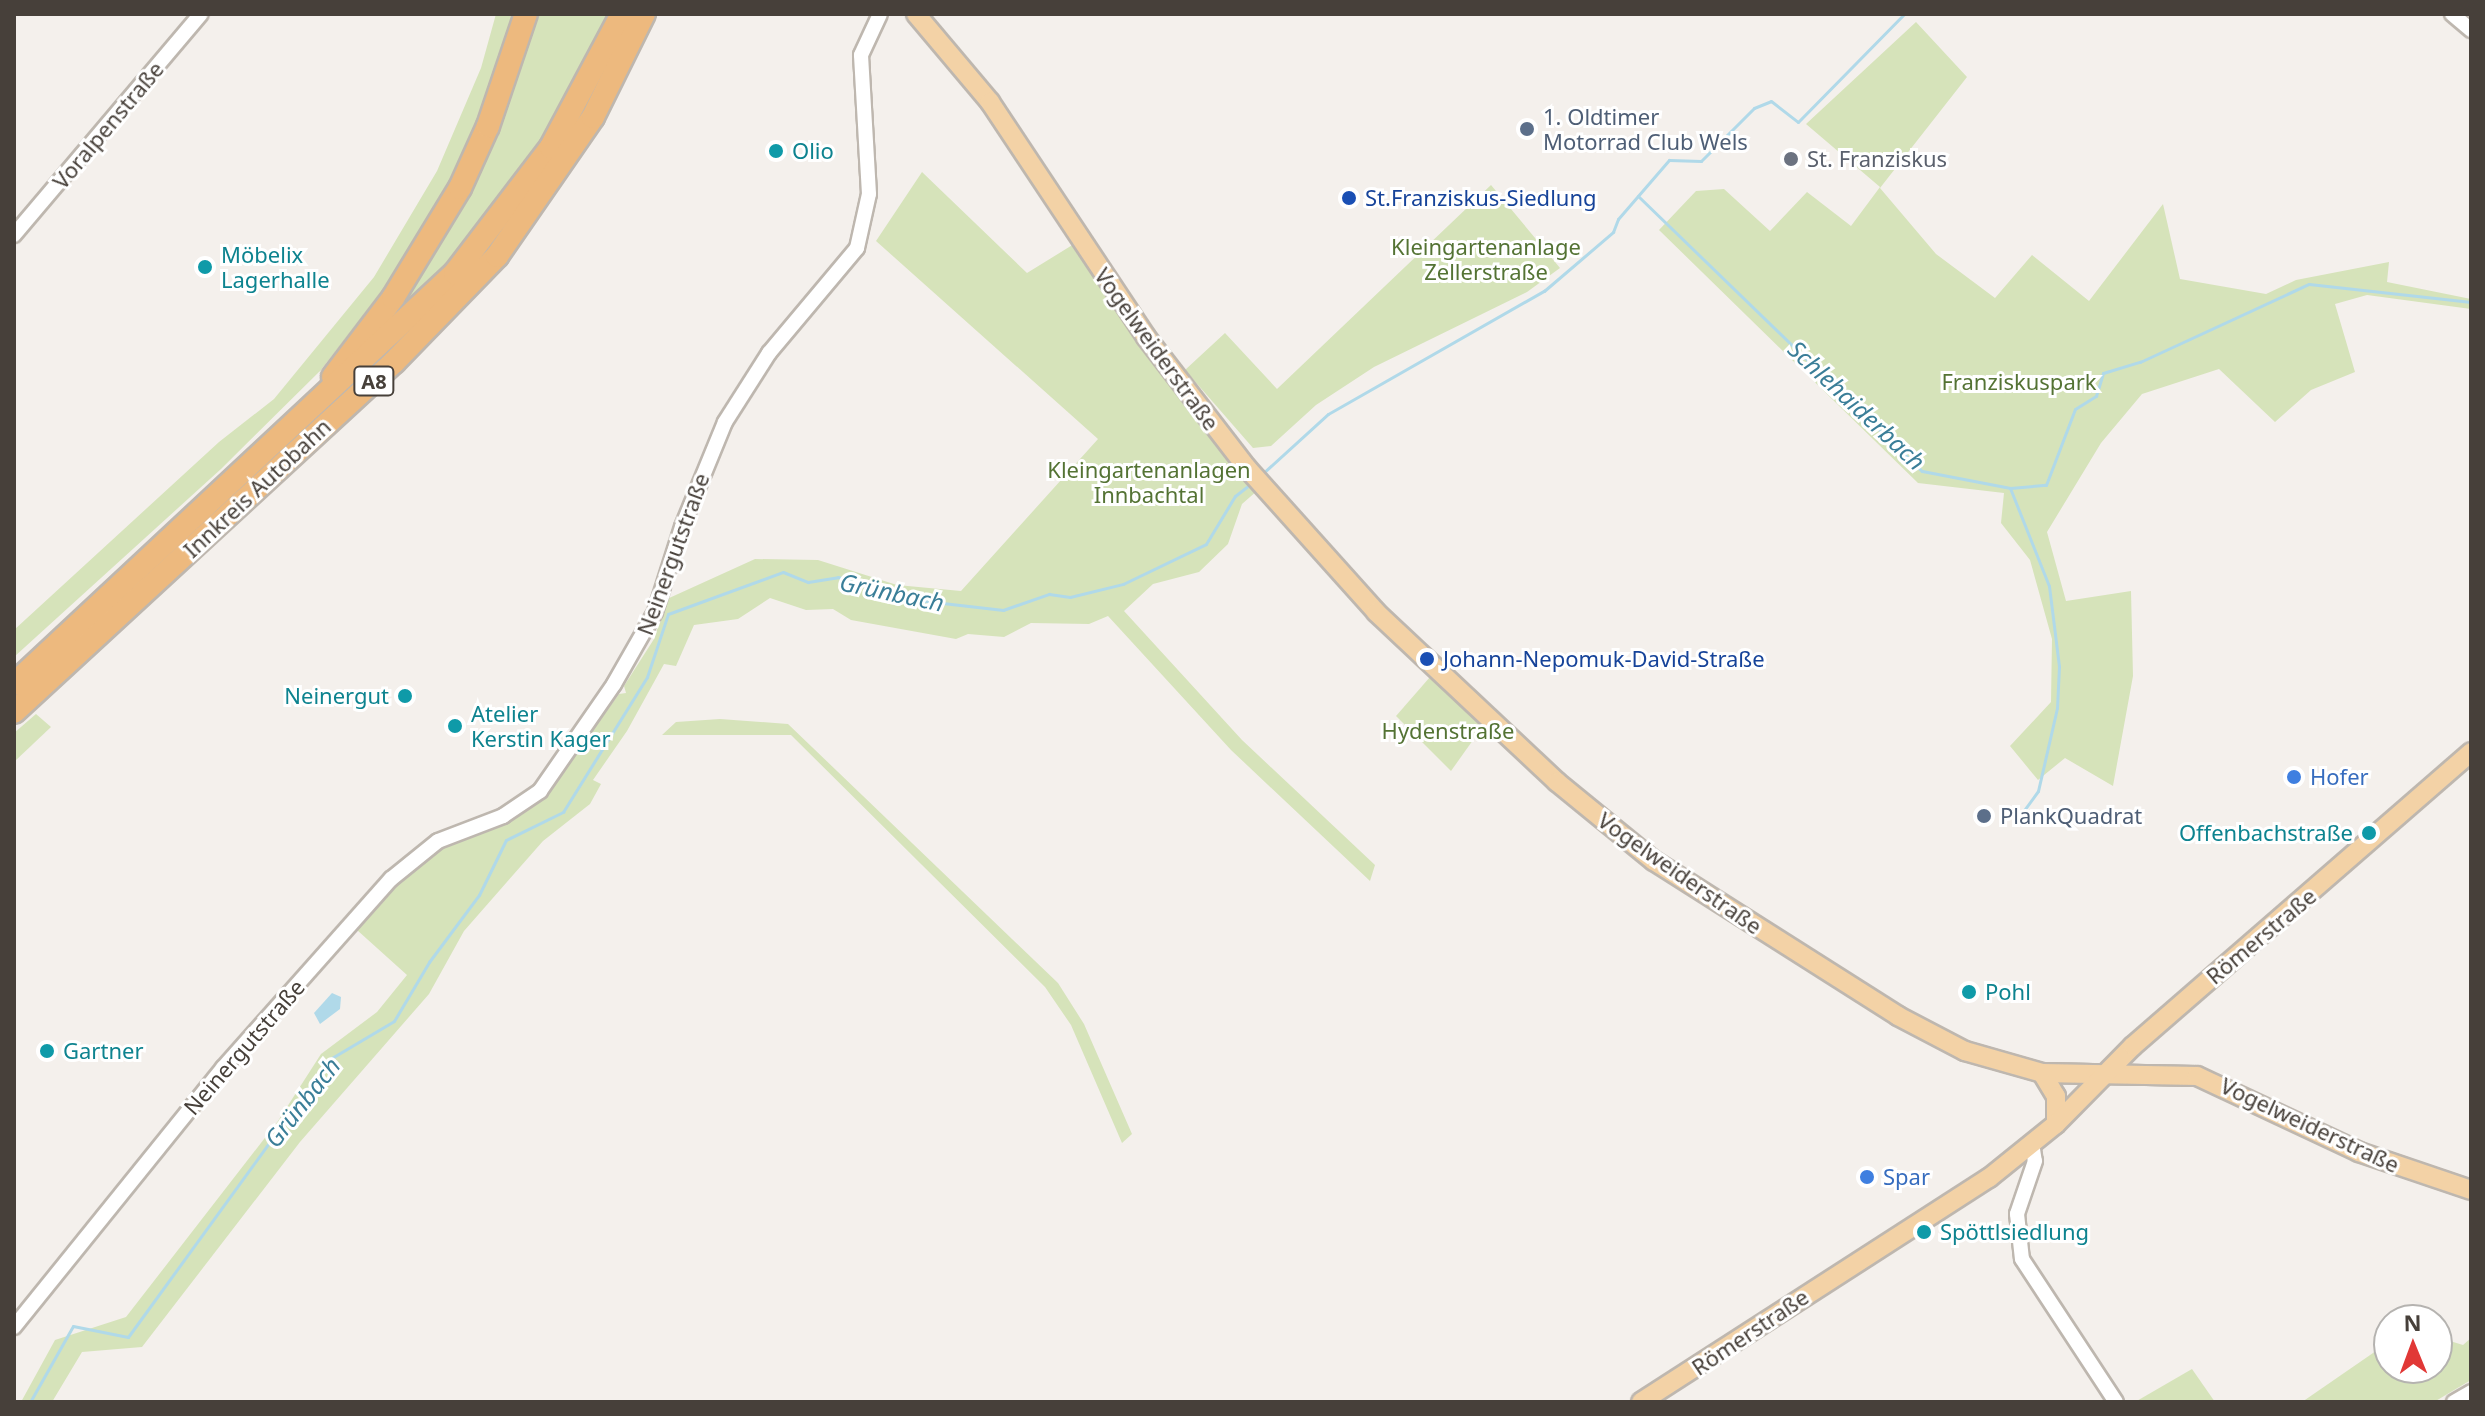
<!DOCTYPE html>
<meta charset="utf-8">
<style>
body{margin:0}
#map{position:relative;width:2485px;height:1416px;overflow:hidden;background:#f4f0ec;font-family:"Noto Sans",sans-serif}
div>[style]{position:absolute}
.green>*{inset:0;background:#d6e3ba}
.water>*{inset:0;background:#b0d9e9}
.stream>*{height:3px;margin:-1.5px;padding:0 1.5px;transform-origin:1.5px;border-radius:1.5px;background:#b0d9e9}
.roads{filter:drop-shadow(2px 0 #beb7af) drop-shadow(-2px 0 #beb7af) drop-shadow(0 2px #beb7af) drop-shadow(0 -2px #beb7af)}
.minor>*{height:14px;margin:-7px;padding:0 7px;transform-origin:7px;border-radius:7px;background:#fff}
.major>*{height:18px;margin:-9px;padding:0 9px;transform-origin:9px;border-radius:9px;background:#f3d2a6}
.highway>*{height:22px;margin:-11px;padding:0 11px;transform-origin:11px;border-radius:11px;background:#edb97e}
.dots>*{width:22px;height:22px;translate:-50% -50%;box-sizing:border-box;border:4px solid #fff;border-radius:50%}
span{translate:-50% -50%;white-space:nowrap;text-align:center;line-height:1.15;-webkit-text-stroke:6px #fff;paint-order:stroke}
.shield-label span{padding:2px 6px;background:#fff;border:2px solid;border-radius:6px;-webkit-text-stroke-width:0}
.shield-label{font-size:20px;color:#47403a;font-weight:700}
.service-label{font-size:22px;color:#4e5e75}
.left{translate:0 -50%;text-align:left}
.street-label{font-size:22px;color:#47403a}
.culture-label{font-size:22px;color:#0d838f}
.right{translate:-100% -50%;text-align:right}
.worship-label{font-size:22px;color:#5b616d}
.transit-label{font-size:22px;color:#164399}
.park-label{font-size:22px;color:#547334}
.shop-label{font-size:22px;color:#366cbe}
.water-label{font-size:24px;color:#3a7e98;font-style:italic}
.frame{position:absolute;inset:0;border:16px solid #47403a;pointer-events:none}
.north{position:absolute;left:2373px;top:1304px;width:80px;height:80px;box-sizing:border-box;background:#fff;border:2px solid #b5b3b0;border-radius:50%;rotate:359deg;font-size:22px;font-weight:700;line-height:32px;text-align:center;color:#47403a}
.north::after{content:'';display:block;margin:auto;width:28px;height:36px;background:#e13836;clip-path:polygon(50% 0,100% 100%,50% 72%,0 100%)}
</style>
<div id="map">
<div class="green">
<div style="clip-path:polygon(496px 14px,514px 14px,486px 102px,438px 204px,392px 279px,320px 371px,221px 469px,14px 657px,14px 630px,219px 442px,274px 399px,374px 277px,437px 171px,481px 68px)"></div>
<div style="clip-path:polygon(536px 14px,608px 14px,549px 132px,486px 219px,392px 322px,388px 317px,441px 241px,479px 169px,518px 76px)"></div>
<div style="clip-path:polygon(1916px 22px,1967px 77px,1880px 188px,1936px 254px,1995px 298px,2032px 255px,2089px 301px,2163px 204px,2180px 279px,2266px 294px,2296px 280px,2389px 262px,2387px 282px,2471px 299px,2471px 309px,2367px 295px,2335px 304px,2355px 372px,2311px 390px,2275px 422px,2219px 369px,2142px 394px,2101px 443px,2047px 532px,2066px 601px,2131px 591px,2133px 676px,2113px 786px,2065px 758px,2038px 780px,2010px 746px,2051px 702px,2052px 639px,2030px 560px,2001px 523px,2004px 493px,1918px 483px,1659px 230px,1696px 191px,1724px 189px,1770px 231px,1807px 192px,1851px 226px,1880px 187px,1806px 124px)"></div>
<div style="clip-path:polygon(922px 172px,1027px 273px,1074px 244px,1170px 384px,1258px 490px,1242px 504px,1228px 544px,1199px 572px,1153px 584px,1124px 611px,1242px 740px,1375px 865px,1370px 881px,1231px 750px,1108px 616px,1089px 624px,1031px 623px,1004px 637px,968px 634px,956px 639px,851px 620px,833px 609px,806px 610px,770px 598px,738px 619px,694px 625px,676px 666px,664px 664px,627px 731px,593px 780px,601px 784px,590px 804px,543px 841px,464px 931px,429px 994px,300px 1142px,142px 1347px,82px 1352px,52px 1402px,21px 1402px,55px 1340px,126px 1317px,278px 1121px,321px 1054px,377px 1012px,407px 975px,357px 930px,399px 882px,442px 846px,510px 820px,546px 794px,619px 694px,626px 693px,624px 686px,654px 639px,667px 599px,755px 559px,818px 560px,897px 585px,961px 591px,1098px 439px,876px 241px)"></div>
<div style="clip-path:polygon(1491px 185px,1560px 268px,1527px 292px,1374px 367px,1316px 405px,1271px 446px,1253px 448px,1185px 370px,1225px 333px,1277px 389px)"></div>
<div style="clip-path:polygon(1430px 677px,1483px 726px,1451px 771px,1396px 716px)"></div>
<div style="clip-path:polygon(36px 714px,51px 727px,14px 762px,14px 733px)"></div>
<div style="clip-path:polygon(720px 719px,788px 724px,1058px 983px,1084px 1024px,1132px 1134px,1122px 1143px,1071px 1025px,1045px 987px,791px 735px,662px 735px,676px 722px)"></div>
<div style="clip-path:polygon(2437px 1337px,2463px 1345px,2471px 1338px,2471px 1380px,2434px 1402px,2302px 1402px,2389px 1342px,2389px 1368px,2437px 1368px)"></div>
<div style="clip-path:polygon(2192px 1369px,2215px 1402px,2135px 1402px)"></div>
</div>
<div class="water">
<div style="clip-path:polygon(332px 993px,341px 997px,340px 1009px,320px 1024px,314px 1013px)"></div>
</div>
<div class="stream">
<div style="left:1638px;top:196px;width:395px;rotate:44.1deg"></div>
<div style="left:1922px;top:471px;width:90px;rotate:10.9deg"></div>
<div style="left:2010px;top:488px;width:36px;rotate:-5deg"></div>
<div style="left:2046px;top:485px;width:81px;rotate:-69.1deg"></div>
<div style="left:2075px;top:409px;width:25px;rotate:-32deg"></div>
<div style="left:2096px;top:396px;width:24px;rotate:-73deg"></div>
<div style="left:2103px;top:373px;width:39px;rotate:-17deg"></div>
<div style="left:2140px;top:362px;width:186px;rotate:-24.8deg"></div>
<div style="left:2309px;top:284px;width:163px;rotate:6.3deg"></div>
<div style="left:1262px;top:474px;width:89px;rotate:-42.3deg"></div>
<div style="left:1328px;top:414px;width:249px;rotate:-29.7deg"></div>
<div style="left:1544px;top:291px;width:91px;rotate:-40.5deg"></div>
<div style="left:1613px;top:232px;width:14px;rotate:-69deg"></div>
<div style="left:1618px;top:219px;width:78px;rotate:-49.2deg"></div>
<div style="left:1669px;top:160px;width:32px;rotate:2deg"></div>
<div style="left:1701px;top:161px;width:75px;rotate:-45deg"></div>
<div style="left:1754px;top:108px;width:18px;rotate:-22deg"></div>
<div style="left:1771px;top:101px;width:34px;rotate:38deg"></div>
<div style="left:1798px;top:122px;width:151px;rotate:-45.5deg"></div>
<div style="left:2010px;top:488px;width:105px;rotate:68.3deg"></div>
<div style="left:2049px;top:586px;width:81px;rotate:82.9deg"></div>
<div style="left:2059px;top:666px;width:42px;rotate:92.7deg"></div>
<div style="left:2057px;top:708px;width:85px;rotate:102.9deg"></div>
<div style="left:2038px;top:791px;width:37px;rotate:126deg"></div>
<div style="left:30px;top:1402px;width:87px;rotate:-60.5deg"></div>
<div style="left:73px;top:1326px;width:56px;rotate:11.3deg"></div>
<div style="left:128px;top:1337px;width:344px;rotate:-54deg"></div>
<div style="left:330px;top:1059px;width:74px;rotate:-30.7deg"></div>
<div style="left:394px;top:1021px;width:69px;rotate:-59.3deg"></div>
<div style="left:429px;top:962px;width:84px;rotate:-53.3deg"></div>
<div style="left:479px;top:895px;width:61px;rotate:-63.9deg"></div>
<div style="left:506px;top:840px;width:64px;rotate:-26.2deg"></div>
<div style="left:563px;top:812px;width:159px;rotate:-58.1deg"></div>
<div style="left:647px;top:677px;width:66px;rotate:-71.6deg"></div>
<div style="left:668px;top:614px;width:122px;rotate:-20.1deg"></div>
<div style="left:783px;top:572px;width:27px;rotate:22deg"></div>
<div style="left:808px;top:582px;width:30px;rotate:-9deg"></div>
<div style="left:838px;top:577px;width:65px;rotate:19deg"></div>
<div style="left:899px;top:598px;width:105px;rotate:6.6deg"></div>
<div style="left:1003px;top:610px;width:49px;rotate:-19.2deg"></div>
<div style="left:1049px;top:594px;width:21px;rotate:8deg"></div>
<div style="left:1070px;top:597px;width:55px;rotate:-13.8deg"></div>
<div style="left:1123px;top:584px;width:92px;rotate:-25.7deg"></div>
<div style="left:1206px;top:544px;width:56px;rotate:-58.9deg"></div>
<div style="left:1235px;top:496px;width:23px;rotate:-38deg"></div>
</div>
<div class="roads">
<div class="minor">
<div style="left:2452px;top:14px;width:25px;rotate:40deg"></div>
<div style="left:14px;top:235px;width:289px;rotate:-49.8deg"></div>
<div style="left:2032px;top:1143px;width:18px;rotate:81deg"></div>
<div style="left:2035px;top:1161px;width:56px;rotate:108.8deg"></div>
<div style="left:2017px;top:1214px;width:45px;rotate:83.7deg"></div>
<div style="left:2022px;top:1259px;width:171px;rotate:56.7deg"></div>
<div style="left:14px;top:1327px;width:333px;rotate:-51.1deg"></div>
<div style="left:223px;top:1068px;width:253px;rotate:-48.4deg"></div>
<div style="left:391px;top:879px;width:60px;rotate:-39deg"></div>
<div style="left:438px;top:841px;width:70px;rotate:-21deg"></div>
<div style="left:503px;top:816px;width:45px;rotate:-34deg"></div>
<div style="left:540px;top:791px;width:130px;rotate:-55.3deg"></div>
<div style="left:614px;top:684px;width:83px;rotate:-60.3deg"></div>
<div style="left:655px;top:612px;width:89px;rotate:-72.4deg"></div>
<div style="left:682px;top:527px;width:113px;rotate:-67.7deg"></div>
<div style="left:725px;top:422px;width:82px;rotate:-57.5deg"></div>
<div style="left:769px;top:353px;width:137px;rotate:-50deg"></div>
<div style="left:857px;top:248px;width:55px;rotate:-77.5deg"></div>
<div style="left:869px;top:194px;width:139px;rotate:-93.3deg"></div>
<div style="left:861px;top:55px;width:45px;rotate:-65.1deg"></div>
<div style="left:2454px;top:1402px;width:20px;rotate:-30deg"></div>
</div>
<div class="major">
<div style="left:916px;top:14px;width:115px;rotate:49.9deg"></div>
<div style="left:990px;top:102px;width:282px;rotate:56.4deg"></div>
<div style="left:1146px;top:337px;width:165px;rotate:52.4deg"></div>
<div style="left:1247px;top:468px;width:193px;rotate:48.1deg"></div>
<div style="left:1376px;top:612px;width:248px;rotate:43.2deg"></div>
<div style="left:1557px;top:782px;width:125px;rotate:39.2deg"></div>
<div style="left:1654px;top:861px;width:289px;rotate:32.4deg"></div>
<div style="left:1898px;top:1016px;width:76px;rotate:27.6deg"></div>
<div style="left:1965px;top:1051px;width:80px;rotate:15.9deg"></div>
<div style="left:2042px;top:1073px;width:155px;rotate:1.1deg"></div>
<div style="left:2197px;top:1076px;width:179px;rotate:25.1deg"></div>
<div style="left:2359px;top:1152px;width:118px;rotate:18.7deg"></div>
<div style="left:2042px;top:1073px;width:27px;rotate:59deg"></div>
<div style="left:2056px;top:1096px;width:28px;rotate:90deg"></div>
<div style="left:1641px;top:1402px;width:414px;rotate:-32.8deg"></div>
<div style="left:1989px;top:1178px;width:86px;rotate:-38.9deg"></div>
<div style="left:2056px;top:1124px;width:110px;rotate:-45.4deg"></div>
<div style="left:2133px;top:1046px;width:448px;rotate:-41deg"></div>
</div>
<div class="highway">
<div style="left:333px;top:377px;width:99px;rotate:-52.8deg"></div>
<div style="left:393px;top:298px;width:129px;rotate:-58.7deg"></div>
<div style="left:460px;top:188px;width:68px;rotate:-65.7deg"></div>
<div style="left:488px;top:126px;width:118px;rotate:-71.3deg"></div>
<div style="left:14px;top:684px;width:603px;rotate:-42.98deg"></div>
<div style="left:455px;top:273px;width:158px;rotate:-52.7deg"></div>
<div style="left:551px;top:147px;width:151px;rotate:-61.9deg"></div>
<div style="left:14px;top:712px;width:517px;rotate:-42.65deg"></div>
<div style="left:394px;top:362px;width:148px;rotate:-45.8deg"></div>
<div style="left:497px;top:256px;width:169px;rotate:-55.4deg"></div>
<div style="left:593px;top:117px;width:115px;rotate:-63.7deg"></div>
</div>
</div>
<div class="dots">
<div style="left:1527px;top:129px;background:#5c6f8a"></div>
<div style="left:776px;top:151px;background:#0f9aa8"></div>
<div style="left:1791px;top:159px;background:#6b7280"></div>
<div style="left:1349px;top:198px;background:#1a4fb4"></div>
<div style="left:205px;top:267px;background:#0f9aa8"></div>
<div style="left:1427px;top:659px;background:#1a4fb4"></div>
<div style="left:405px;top:696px;background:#0f9aa8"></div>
<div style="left:455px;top:726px;background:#0f9aa8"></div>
<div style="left:2294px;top:777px;background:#3f7fe0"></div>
<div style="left:1984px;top:816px;background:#5c6f8a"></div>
<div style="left:2369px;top:833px;background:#0f9aa8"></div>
<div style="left:1969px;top:992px;background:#0f9aa8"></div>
<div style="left:47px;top:1051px;background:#0f9aa8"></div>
<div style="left:1867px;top:1177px;background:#3f7fe0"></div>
<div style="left:1924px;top:1232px;background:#0f9aa8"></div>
</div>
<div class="shield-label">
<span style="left:374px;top:381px">A8</span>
</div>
<div class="service-label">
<span class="left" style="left:1543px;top:129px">1. Oldtimer<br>Motorrad Club Wels</span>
<span class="left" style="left:2000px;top:816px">PlankQuadrat</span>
</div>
<div class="street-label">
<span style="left:108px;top:125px;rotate:-50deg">Voralpenstraße</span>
<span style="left:1157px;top:349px;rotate:54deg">Vogelweiderstraße</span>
<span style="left:257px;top:488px;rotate:-43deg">Innkreis Autobahn</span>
<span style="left:673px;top:554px;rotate:-70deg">Neinergutstraße</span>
<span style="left:1680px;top:873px;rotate:35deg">Vogelweiderstraße</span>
<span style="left:2261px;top:936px;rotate:-40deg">Römerstraße</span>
<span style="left:244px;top:1047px;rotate:-49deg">Neinergutstraße</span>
<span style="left:2310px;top:1125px;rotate:25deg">Vogelweiderstraße</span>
<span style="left:1750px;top:1332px;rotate:-34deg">Römerstraße</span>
</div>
<div class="culture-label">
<span class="left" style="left:792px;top:151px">Olio</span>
<span class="left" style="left:221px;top:267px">Möbelix<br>Lagerhalle</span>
<span class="right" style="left:389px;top:696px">Neinergut</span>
<span class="left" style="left:471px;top:726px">Atelier<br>Kerstin Kager</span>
<span class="right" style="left:2353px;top:833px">Offenbachstraße</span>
<span class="left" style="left:1985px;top:992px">Pohl</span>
<span class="left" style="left:63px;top:1051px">Gartner</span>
<span class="left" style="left:1940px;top:1232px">Spöttlsiedlung</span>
</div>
<div class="worship-label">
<span class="left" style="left:1807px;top:159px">St. Franziskus</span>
</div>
<div class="transit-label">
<span class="left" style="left:1365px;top:198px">St.Franziskus-Siedlung</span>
<span class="left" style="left:1443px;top:659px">Johann-Nepomuk-David-Straße</span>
</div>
<div class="park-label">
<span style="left:1486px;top:259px">Kleingartenanlage<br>Zellerstraße</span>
<span style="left:2019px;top:382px">Franziskuspark</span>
<span style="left:1149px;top:482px">Kleingartenanlagen<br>Innbachtal</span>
<span style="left:1448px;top:731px">Hydenstraße</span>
</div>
<div class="shop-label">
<span class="left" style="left:2310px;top:777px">Hofer</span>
<span class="left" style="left:1883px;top:1177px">Spar</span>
</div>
<div class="water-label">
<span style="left:1857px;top:405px;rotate:43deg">Schlehaiderbach</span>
<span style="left:892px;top:592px;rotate:12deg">Grünbach</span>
<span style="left:302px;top:1102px;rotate:-52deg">Grünbach</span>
</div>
<div class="frame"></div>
<div class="north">N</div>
</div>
